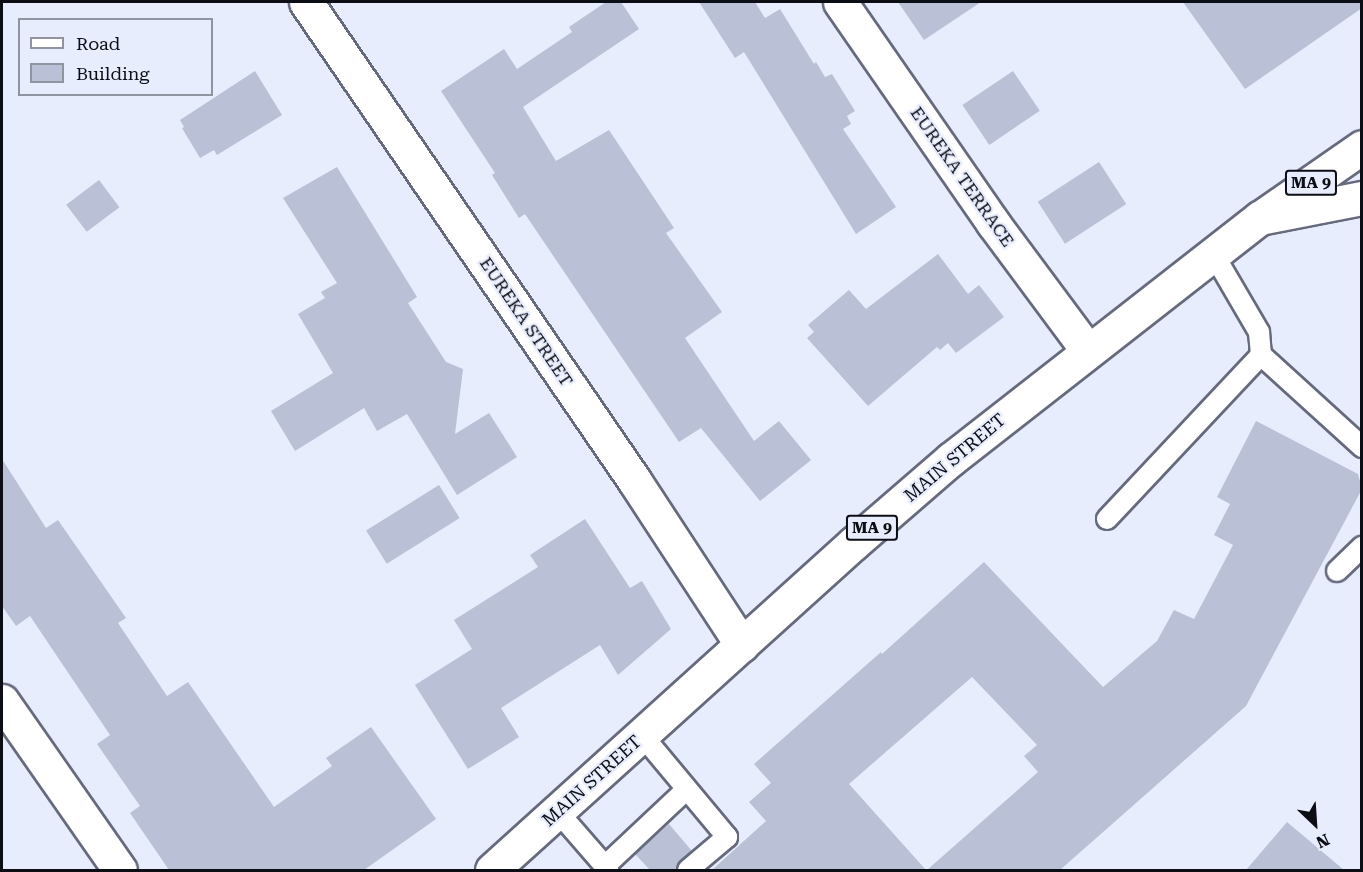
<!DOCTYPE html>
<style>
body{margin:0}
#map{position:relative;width:1363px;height:872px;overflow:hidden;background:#e8edfe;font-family:"Roboto Serif",serif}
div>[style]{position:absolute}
.building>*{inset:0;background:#bac0d5;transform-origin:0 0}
.roads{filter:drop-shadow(2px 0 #656a7d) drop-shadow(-2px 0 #656a7d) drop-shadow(0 2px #656a7d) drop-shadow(0 -2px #656a7d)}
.lane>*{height:20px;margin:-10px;padding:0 10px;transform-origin:10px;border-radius:10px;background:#fff}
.street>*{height:33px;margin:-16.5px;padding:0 16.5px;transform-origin:16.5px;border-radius:16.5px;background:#fff}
.secondary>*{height:33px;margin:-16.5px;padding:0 16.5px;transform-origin:16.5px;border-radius:16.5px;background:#fff}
.highway>*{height:33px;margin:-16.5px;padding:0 16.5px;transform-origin:16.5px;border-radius:16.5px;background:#fff}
span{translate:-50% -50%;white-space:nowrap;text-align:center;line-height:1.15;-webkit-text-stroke:4.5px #e8edfe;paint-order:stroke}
.shield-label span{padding:2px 4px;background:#e8edfe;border:2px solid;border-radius:4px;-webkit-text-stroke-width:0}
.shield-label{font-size:16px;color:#0c0e15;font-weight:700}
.street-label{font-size:18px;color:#0c0e15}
.frame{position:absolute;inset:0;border:3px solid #0c0e15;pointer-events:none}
.legend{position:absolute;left:18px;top:18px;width:195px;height:78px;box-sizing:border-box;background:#e8edfe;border:2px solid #9094a1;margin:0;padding:8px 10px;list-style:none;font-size:18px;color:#0c0e15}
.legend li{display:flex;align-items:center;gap:12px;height:30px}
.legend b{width:30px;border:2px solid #9094a1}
.north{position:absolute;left:1285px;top:794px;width:60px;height:60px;-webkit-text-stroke:4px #e8edfe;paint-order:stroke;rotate:155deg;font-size:16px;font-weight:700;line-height:24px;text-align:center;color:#0c0e15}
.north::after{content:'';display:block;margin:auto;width:21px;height:27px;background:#0c0e15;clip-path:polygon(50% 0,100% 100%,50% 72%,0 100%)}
</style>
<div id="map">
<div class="building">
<div style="clip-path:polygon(606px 2px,621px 2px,639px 29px,523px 107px,556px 161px,609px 130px,674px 228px,666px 233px,722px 312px,685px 338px,754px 441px,779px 421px,811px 460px,760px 501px,701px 428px,679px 442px,525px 214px,519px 218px,492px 175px,495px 173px,441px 91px,504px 49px,517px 69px,572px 32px,569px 27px)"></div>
<div style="clip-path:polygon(699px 2px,755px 2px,765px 18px,780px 9px,814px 64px,816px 62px,825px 77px,832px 74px,855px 111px,847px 116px,851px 124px,843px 129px,896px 207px,856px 234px,744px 52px,735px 58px)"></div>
<div style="clip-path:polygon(898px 2px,981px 2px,924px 40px)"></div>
<div style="clip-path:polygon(1183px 2px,1362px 2px,1362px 8px,1245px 89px)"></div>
<div style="clip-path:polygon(255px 71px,282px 115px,217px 155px,214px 150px,200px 158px,182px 128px,184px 127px,180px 120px)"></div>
<div style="left:1013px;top:71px;width:48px;height:61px;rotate:56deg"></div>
<div style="left:1099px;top:162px;width:50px;height:73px;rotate:57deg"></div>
<div style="clip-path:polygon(337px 167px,417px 297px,408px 303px,446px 362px,463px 369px,455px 434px,489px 413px,517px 457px,457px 495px,407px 414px,377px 431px,364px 408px,295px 451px,271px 411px,333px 373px,298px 314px,325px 298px,321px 292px,337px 283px,283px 198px)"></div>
<div style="left:99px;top:180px;width:34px;height:41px;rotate:53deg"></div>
<div style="clip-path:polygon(938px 254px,968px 294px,979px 285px,1004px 317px,956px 353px,948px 343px,940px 350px,937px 347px,868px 406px,807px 338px,814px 332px,808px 325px,849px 290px,866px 309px)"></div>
<div style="clip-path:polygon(1256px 421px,1358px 474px,1362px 489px,1246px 706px,1060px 870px,927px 870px,1038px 772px,1024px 756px,1037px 745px,972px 677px,849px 784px,926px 870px,712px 870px,766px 821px,749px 802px,771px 783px,754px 764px,881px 652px,882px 654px,984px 562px,1103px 687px,1157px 641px,1174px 610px,1194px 619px,1233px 545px,1214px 535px,1230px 504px,1217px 497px)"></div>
<div style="clip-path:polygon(2px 459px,46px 528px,58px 520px,126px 618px,118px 623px,167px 696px,188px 682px,274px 807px,332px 766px,326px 758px,371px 727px,436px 819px,364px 870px,169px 870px,130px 813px,140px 806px,97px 744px,110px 735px,30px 616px,16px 626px,2px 606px)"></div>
<div style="left:439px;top:485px;width:39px;height:86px;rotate:58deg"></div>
<div style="clip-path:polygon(585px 519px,630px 588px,642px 581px,671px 629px,618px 675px,600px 645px,501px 708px,519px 737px,468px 769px,415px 685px,472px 649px,454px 620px,538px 567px,530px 555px)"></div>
<div style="clip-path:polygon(1287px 822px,1344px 870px,1246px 870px)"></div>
<div style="clip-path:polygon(669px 824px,692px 851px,680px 861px,676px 870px,650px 870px,635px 854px)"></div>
</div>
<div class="roads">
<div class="lane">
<div style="left:1261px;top:355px;width:137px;rotate:42.3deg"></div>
<div style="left:1107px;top:519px;width:225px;rotate:-46.8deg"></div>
<div style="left:1261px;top:355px;width:23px;rotate:-95deg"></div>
<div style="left:1259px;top:332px;width:89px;rotate:-120.3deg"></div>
<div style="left:1337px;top:571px;width:35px;rotate:-44deg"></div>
<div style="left:642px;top:735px;width:133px;rotate:50.2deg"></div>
<div style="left:727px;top:837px;width:51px;rotate:139.8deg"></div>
<div style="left:558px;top:812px;width:72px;rotate:49deg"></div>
<div style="left:608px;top:870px;width:5px;rotate:-127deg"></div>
<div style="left:605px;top:866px;width:112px;rotate:-43.2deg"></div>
</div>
<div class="street">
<div style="left:306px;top:2px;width:580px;rotate:55.54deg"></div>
<div style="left:634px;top:480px;width:197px;rotate:56.8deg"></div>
<div style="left:840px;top:2px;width:269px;rotate:55.3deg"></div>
<div style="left:993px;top:223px;width:159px;rotate:53.4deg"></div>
<div style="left:2px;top:701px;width:206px;rotate:55.1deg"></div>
</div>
<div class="secondary">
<div style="left:1260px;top:218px;width:104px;rotate:-11.1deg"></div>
</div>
<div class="highway">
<div style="left:492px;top:870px;width:488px;rotate:-42.1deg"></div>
<div style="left:854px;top:543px;width:128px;rotate:-40.9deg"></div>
<div style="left:951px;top:459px;width:392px;rotate:-38deg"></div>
<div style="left:1260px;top:218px;width:124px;rotate:-34.8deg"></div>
</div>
</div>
<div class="shield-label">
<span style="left:1311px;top:183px">MA 9</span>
<span style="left:872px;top:528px">MA 9</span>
</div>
<div class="street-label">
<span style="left:962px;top:177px;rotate:55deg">EUREKA TERRACE</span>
<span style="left:526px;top:322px;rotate:56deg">EUREKA STREET</span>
<span style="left:955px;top:458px;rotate:-40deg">MAIN STREET</span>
<span style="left:592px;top:781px;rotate:-42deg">MAIN STREET</span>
</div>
<div class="frame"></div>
<ul class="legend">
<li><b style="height:8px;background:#fff"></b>Road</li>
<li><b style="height:16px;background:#bac0d5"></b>Building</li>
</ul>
<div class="north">N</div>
</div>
